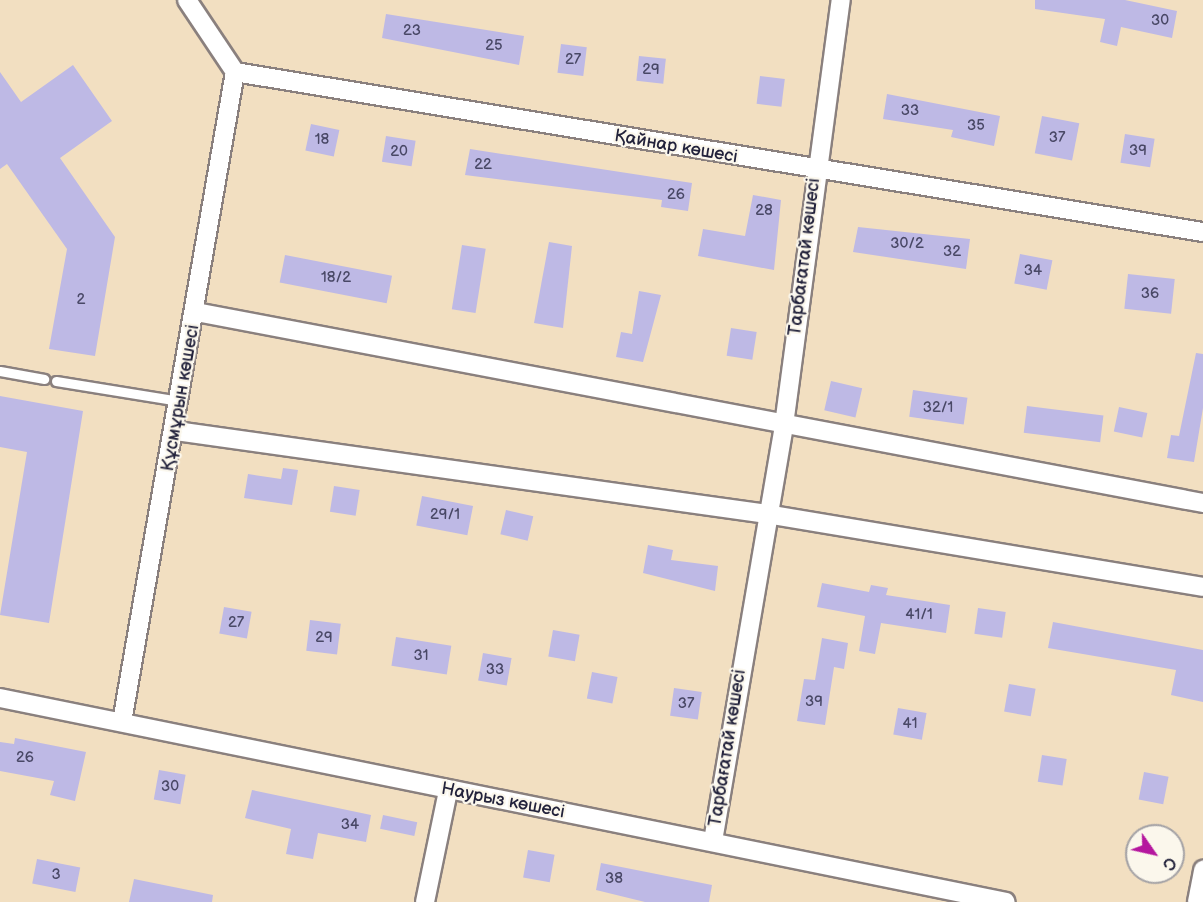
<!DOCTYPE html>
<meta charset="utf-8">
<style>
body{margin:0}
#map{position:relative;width:1203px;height:902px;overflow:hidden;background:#f2dfc1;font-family:"Balsamiq Sans",sans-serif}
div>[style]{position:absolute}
.building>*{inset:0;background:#beb9e5;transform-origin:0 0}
.roads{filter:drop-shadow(2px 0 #8a807e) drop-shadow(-2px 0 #8a807e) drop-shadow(0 2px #8a807e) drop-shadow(0 -2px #8a807e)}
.lane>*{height:9px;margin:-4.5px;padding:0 4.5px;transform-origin:4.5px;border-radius:4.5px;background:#fff}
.street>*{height:18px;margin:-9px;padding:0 9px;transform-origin:9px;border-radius:9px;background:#fff}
span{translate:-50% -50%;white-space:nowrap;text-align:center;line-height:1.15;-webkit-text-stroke:4.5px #fbf7ec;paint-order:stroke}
.number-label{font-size:15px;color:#494866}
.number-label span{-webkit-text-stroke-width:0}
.street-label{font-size:18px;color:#22223b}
.north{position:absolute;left:1125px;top:824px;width:60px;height:60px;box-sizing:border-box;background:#fbf7ec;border:2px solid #a4a2a5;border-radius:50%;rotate:124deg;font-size:16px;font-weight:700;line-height:24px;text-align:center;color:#22223b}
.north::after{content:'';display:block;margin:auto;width:21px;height:27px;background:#b5179e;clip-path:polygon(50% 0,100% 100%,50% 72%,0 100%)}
</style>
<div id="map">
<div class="building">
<div style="clip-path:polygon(1035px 0,1125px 0,1177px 11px,1172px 38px,1121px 27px,1117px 46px,1100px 42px,1105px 19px,1035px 9px)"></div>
<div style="clip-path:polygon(386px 14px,524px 36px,519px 65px,382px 38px)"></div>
<div style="left:561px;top:44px;width:26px;height:29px;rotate:7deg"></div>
<div style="left:639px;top:56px;width:27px;height:25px;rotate:6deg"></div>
<div style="clip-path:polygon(73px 65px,112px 121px,60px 158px,115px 237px,95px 356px,49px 349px,67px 249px,7px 164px,0 169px,0 72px,21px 102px)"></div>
<div style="left:760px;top:76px;width:25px;height:28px;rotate:7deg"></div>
<div style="clip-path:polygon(887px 94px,1000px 116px,994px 146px,951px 137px,953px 130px,883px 119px)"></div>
<div style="left:1042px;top:116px;width:38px;height:38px;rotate:11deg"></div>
<div style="left:311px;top:124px;width:29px;height:27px;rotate:12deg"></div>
<div style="left:1125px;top:134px;width:30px;height:29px;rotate:9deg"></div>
<div style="left:386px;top:136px;width:30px;height:26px;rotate:9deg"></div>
<div style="clip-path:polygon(470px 149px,692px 183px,688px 211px,661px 207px,662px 200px,465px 175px)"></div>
<div style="clip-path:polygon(753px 195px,781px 200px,774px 270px,698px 256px,703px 229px,745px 236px)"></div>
<div style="clip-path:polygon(858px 227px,970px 239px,966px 269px,853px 252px)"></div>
<div style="clip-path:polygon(549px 242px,572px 246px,563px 328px,534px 323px)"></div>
<div style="left:462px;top:245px;width:24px;height:65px;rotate:9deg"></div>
<div style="left:1020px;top:254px;width:33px;height:30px;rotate:11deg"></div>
<div style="left:285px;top:255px;width:109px;height:28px;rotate:11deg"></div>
<div style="left:1128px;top:274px;width:47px;height:35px;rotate:6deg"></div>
<div style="clip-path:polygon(639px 291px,661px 295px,643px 362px,616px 357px,621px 332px,632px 334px)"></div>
<div style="left:731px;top:328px;width:26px;height:28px;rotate:9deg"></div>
<div style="clip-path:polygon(1196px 353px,1203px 354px,1203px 408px,1194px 462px,1167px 458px,1171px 435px,1179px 436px)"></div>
<div style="left:831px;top:381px;width:32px;height:30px;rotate:13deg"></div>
<div style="left:913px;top:390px;width:55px;height:27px;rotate:8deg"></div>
<div style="clip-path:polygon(0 396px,83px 411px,49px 623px,0 615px,27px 452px,0 447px)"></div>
<div style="left:1027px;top:406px;width:77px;height:27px;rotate:7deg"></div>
<div style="left:1119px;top:407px;width:29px;height:25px;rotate:12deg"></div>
<div style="clip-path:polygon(283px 468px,298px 470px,292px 505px,244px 498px,248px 474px,281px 479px)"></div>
<div style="left:334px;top:486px;width:26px;height:26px;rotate:9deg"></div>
<div style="left:422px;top:496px;width:52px;height:30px;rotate:11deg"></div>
<div style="left:506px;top:510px;width:28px;height:25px;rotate:13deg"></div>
<div style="clip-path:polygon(648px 545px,673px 550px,671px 560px,718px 566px,715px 591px,643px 573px)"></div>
<div style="clip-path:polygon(822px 583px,869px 592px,871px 585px,888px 588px,886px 595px,950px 605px,946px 633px,881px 623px,875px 654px,859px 651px,865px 616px,817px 607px)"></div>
<div style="left:224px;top:607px;width:28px;height:27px;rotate:10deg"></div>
<div style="left:978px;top:608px;width:28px;height:26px;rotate:8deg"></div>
<div style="left:310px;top:620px;width:31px;height:31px;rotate:7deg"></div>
<div style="clip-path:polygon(1053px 622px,1203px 650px,1203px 702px,1171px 695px,1176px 670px,1048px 648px)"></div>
<div style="left:553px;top:630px;width:27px;height:27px;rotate:10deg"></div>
<div style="left:396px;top:637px;width:56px;height:29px;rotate:9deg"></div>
<div style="clip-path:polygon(822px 638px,848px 643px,844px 669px,834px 667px,825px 725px,797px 721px,804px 679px,815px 680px)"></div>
<div style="left:483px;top:653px;width:29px;height:28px;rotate:10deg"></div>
<div style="left:592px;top:672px;width:26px;height:27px;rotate:11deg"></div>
<div style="left:1009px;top:684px;width:27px;height:28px;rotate:10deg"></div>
<div style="left:674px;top:688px;width:28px;height:28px;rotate:8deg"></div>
<div style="left:898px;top:708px;width:29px;height:27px;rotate:10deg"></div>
<div style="clip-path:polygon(15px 738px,86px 752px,75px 801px,50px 795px,54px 781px,0 771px,0 742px,14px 744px)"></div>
<div style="left:1042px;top:755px;width:25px;height:27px;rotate:9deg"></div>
<div style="left:159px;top:770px;width:27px;height:30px;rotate:10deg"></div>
<div style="left:1144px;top:772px;width:25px;height:28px;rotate:11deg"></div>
<div style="clip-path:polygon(252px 790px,371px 815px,366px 842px,318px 833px,313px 859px,286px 854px,291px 829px,245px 818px)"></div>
<div style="left:383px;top:815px;width:35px;height:14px;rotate:12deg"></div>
<div style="left:528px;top:850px;width:27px;height:28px;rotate:10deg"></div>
<div style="left:37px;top:859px;width:44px;height:25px;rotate:11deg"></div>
<div style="clip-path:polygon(601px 863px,712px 885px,709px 902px,645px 902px,596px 890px)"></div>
<div style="clip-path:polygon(134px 879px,213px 895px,212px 902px,129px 902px)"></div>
</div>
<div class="roads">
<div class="lane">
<div style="left:0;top:371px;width:45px;rotate:10.3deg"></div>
<div style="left:56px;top:381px;width:125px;rotate:9.2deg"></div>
</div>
<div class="street">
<div style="left:187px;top:0;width:87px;rotate:56.3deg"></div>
<div style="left:235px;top:72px;width:981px;rotate:9.39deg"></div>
<div style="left:196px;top:312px;width:1025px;rotate:10.74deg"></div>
<div style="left:176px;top:431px;width:597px;rotate:7.99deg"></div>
<div style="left:767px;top:514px;width:442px;rotate:9.5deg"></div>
<div style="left:0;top:698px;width:1026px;rotate:11.46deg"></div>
<div style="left:122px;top:722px;width:660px;rotate:-80.14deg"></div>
<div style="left:713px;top:841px;width:422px;rotate:-80.3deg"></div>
<div style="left:784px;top:425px;width:429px;rotate:-82.4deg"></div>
<div style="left:425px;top:902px;width:113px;rotate:-78.3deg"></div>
<div style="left:1197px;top:902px;width:33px;rotate:-79deg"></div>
</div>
</div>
<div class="number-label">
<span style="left:1160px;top:21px">30</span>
<span style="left:412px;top:31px">23</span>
<span style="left:494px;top:46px">25</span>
<span style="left:573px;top:60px">27</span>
<span style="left:651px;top:70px">29</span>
<span style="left:910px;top:111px">33</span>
<span style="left:976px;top:126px">35</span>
<span style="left:1057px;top:138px">37</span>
<span style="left:322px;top:140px">18</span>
<span style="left:1138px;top:151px">39</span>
<span style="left:399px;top:152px">20</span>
<span style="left:483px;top:165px">22</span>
<span style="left:676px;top:195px">26</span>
<span style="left:764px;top:211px">28</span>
<span style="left:907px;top:244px">30/2</span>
<span style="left:952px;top:252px">32</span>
<span style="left:1033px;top:271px">34</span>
<span style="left:336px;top:278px">18/2</span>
<span style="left:1150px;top:294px">36</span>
<span style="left:81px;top:300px">2</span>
<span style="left:938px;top:408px">32/1</span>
<span style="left:445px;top:515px">29/1</span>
<span style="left:919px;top:615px">41/1</span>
<span style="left:236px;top:623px">27</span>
<span style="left:324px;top:638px">29</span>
<span style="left:421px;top:656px">31</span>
<span style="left:495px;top:670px">33</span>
<span style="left:814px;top:702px">39</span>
<span style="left:686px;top:704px">37</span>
<span style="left:910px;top:724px">41</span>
<span style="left:25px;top:758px">26</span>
<span style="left:170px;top:787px">30</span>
<span style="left:350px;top:825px">34</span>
<span style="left:56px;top:875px">3</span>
<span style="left:614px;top:879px">38</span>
</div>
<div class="street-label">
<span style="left:676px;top:147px;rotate:10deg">Қайнар көшесі</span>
<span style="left:805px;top:257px;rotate:-83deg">Тарбағатай көшесі</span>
<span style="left:181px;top:398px;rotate:-80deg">Құсмұрын көшесі</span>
<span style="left:728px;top:748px;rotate:-81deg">Тарбағатай көшесі</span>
<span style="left:503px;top:801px;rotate:11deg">Наурыз көшесі</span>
</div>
<div class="north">С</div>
</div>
